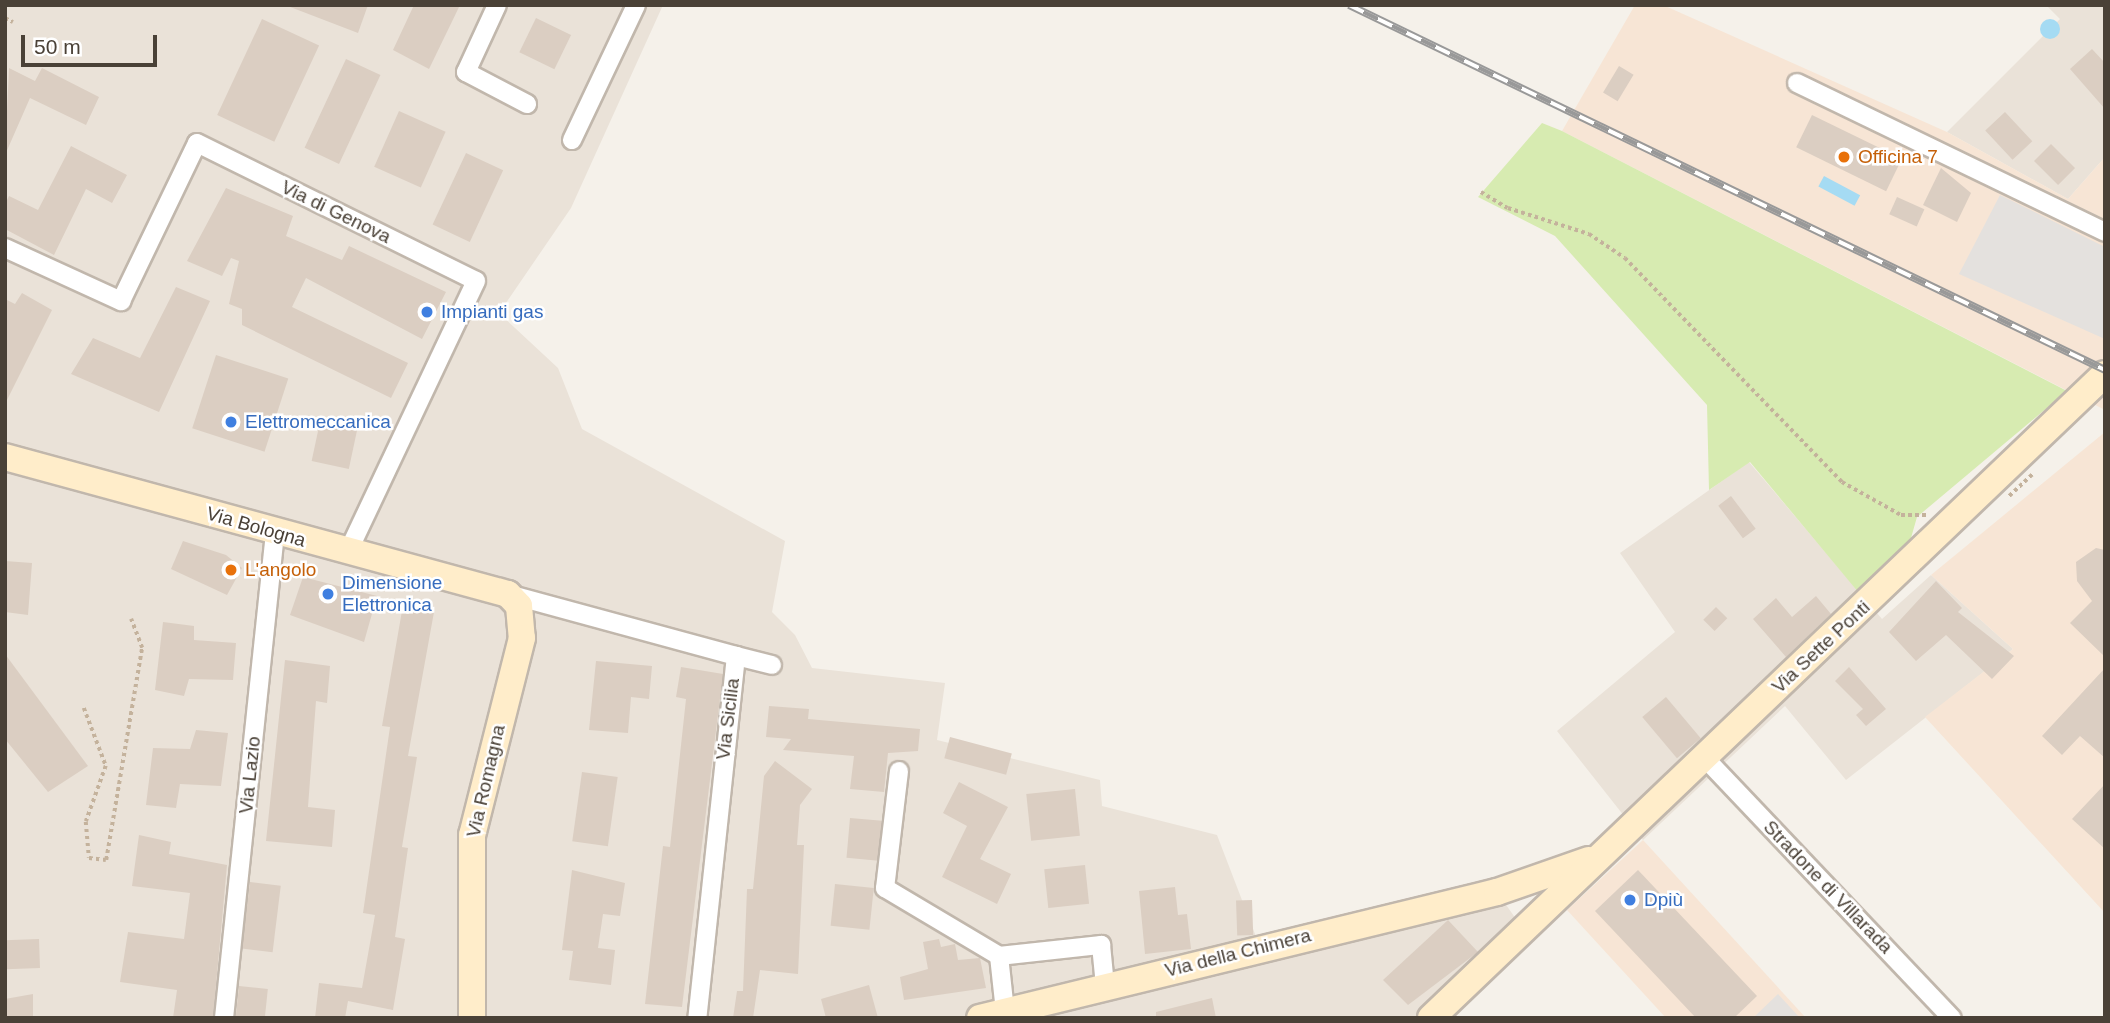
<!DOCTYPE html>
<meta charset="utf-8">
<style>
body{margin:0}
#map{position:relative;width:2110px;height:1023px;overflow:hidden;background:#f5f1ea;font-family:Arial,sans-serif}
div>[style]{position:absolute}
.residential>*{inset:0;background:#eae2d8}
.commercial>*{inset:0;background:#f7e5d5}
.green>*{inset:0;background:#d7ebb1}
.parking>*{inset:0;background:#e4e1de}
.water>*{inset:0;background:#a5dbf3;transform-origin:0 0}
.round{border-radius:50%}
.building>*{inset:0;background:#dbcec2;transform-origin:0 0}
.path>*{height:3.5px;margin-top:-1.75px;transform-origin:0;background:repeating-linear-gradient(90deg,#c4b29c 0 3.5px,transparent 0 7px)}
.roads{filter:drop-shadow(2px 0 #c1b7ac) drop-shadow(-2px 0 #c1b7ac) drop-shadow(0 2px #c1b7ac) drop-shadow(0 -2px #c1b7ac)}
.street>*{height:18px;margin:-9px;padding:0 9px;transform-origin:9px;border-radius:9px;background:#fff}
.secondary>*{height:26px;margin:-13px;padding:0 13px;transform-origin:13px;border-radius:13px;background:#ffedca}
.rail>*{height:8px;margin-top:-4px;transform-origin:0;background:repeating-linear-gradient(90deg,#fff 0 16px,#999 0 32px);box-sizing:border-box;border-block:2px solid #999}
.dots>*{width:19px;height:19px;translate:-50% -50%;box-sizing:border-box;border:4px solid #fff;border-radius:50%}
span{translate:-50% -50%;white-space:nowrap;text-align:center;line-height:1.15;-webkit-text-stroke:5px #fff;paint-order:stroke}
.food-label{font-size:19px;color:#c56008}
.left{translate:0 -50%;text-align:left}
.street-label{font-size:19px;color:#4a4137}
.shop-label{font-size:19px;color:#366cbe}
.frame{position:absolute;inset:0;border:7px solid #4a4137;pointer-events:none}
.scale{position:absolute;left:21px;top:35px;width:136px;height:32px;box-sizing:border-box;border:4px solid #4a4137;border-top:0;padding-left:9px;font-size:21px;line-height:24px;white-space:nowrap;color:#4a4137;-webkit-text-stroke:5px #fff;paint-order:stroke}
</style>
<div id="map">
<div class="residential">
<div style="clip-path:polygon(5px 5px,663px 5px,571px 208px,499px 313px,558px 368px,582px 429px,785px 541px,772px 612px,795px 635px,812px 668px,945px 683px,937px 740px,1100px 780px,1102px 806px,1217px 835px,1260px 947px,1497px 892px,1523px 929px,1436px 1018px,5px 1018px)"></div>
<div style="clip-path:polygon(2046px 5px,2105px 5px,2105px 157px,2068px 199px,1947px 132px,2060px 19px)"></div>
<div style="clip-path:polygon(1749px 462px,1882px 619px,1931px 575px,2013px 649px,1846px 780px,1785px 706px,1643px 840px,1557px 731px,1675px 632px,1620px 553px)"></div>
</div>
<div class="commercial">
<div style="clip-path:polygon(1635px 5px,1663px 5px,1947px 132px,2068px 199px,2105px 157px,2105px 410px,1562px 131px)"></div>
<div style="clip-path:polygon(2105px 432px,2105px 913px,1925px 717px,2013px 649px,1931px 575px)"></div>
<div style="clip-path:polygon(1643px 840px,1806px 1018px,1666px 1018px,1567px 910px)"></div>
</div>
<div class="green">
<div style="clip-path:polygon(1542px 123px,1562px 131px,2067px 391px,1917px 517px,1909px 545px,1859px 593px,1750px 462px,1709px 490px,1707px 405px,1555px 236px,1478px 197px)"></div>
</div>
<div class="parking">
<div style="clip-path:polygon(2000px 195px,2105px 247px,2105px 339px,1959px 274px)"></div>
<div style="clip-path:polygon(1778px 994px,1800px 1018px,1753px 1018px)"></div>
</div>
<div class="water">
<div class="round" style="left:2040px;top:19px;width:20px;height:20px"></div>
<div style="left:1824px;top:176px;width:41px;height:12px;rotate:28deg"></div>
</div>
<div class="building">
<div style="clip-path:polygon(285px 5px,368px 5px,358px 33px)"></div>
<div style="clip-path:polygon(414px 5px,460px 5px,429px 69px,393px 50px)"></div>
<div style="left:536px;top:18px;width:39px;height:38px;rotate:26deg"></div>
<div style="left:262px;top:19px;width:63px;height:106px;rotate:25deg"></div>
<div style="clip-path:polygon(2092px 49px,2105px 63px,2105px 109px,2070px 69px)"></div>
<div style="left:346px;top:59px;width:38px;height:98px;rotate:25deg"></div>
<div style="left:1619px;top:66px;width:17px;height:31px;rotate:31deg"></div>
<div style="clip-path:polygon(9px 68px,35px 81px,42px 68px,99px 97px,86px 125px,30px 98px,5px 155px)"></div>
<div style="left:399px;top:111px;width:51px;height:61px;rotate:24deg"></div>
<div style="left:2005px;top:112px;width:40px;height:27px;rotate:47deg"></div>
<div style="left:1812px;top:115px;width:100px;height:36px;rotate:26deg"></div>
<div style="left:2051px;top:144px;width:34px;height:24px;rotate:45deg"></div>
<div style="clip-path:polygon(71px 146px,127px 175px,112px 203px,86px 189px,54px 255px,5px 229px,5px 204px,9px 196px,38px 210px)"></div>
<div style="left:466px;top:153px;width:41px;height:79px;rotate:25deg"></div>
<div style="clip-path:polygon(1941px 168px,1971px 193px,1957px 222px,1923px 205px)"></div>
<div style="clip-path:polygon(226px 188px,293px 216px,286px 236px,342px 260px,349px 246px,446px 292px,422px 339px,306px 278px,292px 307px,408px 363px,391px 398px,242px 325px,242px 309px,229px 304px,239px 261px,231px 258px,222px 276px,187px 261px)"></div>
<div style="left:1897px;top:197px;width:30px;height:19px;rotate:24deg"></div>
<div style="clip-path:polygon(176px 287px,210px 301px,159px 412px,71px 374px,93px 338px,140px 358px)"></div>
<div style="clip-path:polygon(22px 293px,52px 310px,5px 404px,5px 299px,15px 304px)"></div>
<div style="left:216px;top:355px;width:76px;height:77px;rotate:18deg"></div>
<div style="left:321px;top:417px;width:38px;height:45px;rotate:12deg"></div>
<div style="left:1731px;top:496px;width:41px;height:16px;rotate:53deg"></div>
<div style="clip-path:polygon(183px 541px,226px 555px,242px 568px,227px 595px,171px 569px)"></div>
<div style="clip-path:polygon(2096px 548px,2105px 550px,2105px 657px,2070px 623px,2092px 601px,2077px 581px,2076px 562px)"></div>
<div style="clip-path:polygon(5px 561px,32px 563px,28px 615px,5px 612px)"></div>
<div style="clip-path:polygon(303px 577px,377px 596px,364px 642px,290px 615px)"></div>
<div style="clip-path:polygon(1936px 581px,1962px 608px,1958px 612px,2014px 656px,1992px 679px,1946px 635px,1916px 661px,1889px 632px)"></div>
<div style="clip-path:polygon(1816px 596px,1831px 614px,1786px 657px,1753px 619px,1776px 598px,1792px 617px)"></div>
<div style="clip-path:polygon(403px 605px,434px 612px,408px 756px,417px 757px,402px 847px,408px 848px,395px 937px,405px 939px,393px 1010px,348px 1001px,345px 1018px,315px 1018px,319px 983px,362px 988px,375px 915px,363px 913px,390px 727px,382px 726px)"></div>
<div style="left:1716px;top:607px;width:16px;height:18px;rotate:45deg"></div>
<div style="clip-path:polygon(163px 622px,194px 626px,194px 640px,236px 643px,233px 680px,189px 679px,184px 696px,155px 690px)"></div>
<div style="clip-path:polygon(5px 654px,88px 766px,48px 792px,5px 739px)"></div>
<div style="clip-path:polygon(285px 660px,330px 666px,327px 703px,316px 701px,308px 807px,335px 810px,332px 847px,266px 841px)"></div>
<div style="clip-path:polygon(596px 661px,652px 666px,649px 699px,631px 697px,628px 733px,589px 730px)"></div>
<div style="clip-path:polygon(681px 667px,723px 674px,682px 1007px,645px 1004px,663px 846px,670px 847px,686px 699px,676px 697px)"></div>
<div style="clip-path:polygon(1849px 667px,1886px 709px,1866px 726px,1856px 715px,1863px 709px,1835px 681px)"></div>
<div style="clip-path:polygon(2105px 668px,2105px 758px,2080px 736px,2062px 755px,2042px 736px)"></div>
<div style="left:1666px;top:697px;width:54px;height:31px;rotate:50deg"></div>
<div style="clip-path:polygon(769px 706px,809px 709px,808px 719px,920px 729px,918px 751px,888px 753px,884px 792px,850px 789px,854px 756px,783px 750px,791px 739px,766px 737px)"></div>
<div style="clip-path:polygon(196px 730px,228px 733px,221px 786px,180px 784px,176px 808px,146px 805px,153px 748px,190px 749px)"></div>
<div style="left:950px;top:737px;width:64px;height:22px;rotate:15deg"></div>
<div style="clip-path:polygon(775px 761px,812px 789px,800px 805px,797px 845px,804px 845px,798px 974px,760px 970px,753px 1018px,733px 1018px,737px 991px,743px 991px,747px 889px,753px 889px,764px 776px)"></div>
<div style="left:582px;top:772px;width:36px;height:70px;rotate:8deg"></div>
<div style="clip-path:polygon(959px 782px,1008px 807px,980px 859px,1011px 874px,997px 904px,942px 877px,967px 826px,943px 813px)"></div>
<div style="clip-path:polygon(2105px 784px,2105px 849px,2072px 819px)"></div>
<div style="left:1075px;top:789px;width:47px;height:49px;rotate:84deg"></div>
<div style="left:850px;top:818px;width:32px;height:40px;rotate:5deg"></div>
<div style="clip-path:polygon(139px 835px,171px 842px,169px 854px,227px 865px,213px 1018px,173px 1018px,177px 990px,120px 982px,128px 932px,184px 939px,190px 893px,132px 886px)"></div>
<div style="left:1085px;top:865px;width:39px;height:41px;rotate:84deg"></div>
<div style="clip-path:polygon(572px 870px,625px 883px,620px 916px,603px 914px,598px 948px,615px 950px,611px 985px,569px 980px,573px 951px,562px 950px)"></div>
<div style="clip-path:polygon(1638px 870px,1757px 996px,1734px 1018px,1696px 1018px,1595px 911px)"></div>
<div style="left:250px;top:882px;width:31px;height:67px;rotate:7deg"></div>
<div style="left:835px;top:884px;width:39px;height:42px;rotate:6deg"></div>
<div style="clip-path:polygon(1175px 887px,1178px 915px,1187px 914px,1191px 949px,1145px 954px,1139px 891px)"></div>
<div style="left:1252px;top:900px;width:35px;height:16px;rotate:88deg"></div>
<div style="clip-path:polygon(1448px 920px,1478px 952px,1408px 1005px,1383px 980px)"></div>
<div style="left:39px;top:939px;width:29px;height:34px;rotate:88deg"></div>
<div style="clip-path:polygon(939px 939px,941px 947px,955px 944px,958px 960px,980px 958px,986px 988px,904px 1000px,900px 977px,928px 969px,923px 942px)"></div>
<div style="clip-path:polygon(869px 985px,878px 1018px,826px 1018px,821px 999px)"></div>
<div style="left:239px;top:986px;width:29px;height:32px;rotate:6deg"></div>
<div style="clip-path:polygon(33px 994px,33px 1018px,5px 1018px,5px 999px)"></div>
<div style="clip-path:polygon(1212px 998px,1216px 1018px,1156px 1018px,1156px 1012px)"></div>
</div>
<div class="path">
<div style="left:5px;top:18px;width:9px;rotate:27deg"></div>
<div style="left:1481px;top:192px;width:31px;rotate:31deg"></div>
<div style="left:1508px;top:208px;width:85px;rotate:17.8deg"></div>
<div style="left:1589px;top:234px;width:43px;rotate:33.7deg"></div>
<div style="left:1625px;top:258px;width:312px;rotate:45.9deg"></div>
<div style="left:1842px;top:482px;width:68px;rotate:29.2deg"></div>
<div style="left:1901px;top:515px;width:25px"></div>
<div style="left:2009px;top:496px;width:33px;rotate:-43deg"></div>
<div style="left:84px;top:708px;width:62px;rotate:69.2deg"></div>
<div style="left:106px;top:766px;width:59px;rotate:109.7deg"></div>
<div style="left:86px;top:822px;width:36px;rotate:85deg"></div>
<div style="left:89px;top:858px;width:17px;rotate:7deg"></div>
<div style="left:106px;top:860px;width:215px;rotate:-80.4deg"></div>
<div style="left:142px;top:648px;width:31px;rotate:-111deg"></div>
</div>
<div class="roads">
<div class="street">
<div style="left:497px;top:5px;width:74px;rotate:114.8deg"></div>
<div style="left:466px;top:72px;width:69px;rotate:27.7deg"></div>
<div style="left:1797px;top:83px;width:342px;rotate:25.8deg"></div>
<div style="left:572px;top:140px;width:149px;rotate:-64.6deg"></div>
<div style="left:5px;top:248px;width:128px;rotate:24.6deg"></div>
<div style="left:121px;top:301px;width:175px;rotate:-64.3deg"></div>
<div style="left:197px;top:143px;width:311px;rotate:26.3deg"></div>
<div style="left:476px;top:281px;width:300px;rotate:115.3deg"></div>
<div style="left:508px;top:594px;width:236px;rotate:15.2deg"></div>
<div style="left:736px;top:656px;width:364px;rotate:96.1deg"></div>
<div style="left:736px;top:656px;width:37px;rotate:14deg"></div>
<div style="left:1704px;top:757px;width:360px;rotate:46.5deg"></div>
<div style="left:899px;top:771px;width:118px;rotate:96.8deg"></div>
<div style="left:885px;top:888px;width:133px;rotate:30.8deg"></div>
<div style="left:999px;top:956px;width:55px;rotate:83.8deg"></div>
<div style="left:999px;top:956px;width:103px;rotate:-6.2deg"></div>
<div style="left:1101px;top:945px;width:41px;rotate:84.4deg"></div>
<div style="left:224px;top:1018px;width:489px;rotate:-84deg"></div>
</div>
<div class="secondary">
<div style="left:5px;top:457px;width:521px;rotate:15.24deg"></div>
<div style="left:508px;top:594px;width:16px;rotate:47deg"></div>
<div style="left:519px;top:606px;width:32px;rotate:85deg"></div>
<div style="left:522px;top:638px;width:203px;rotate:104.2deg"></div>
<div style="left:472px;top:835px;width:183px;rotate:90deg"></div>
<div style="left:980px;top:1018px;width:532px;rotate:-13.7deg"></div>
<div style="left:1497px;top:892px;width:97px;rotate:-19.2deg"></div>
<div style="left:1431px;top:1018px;width:932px;rotate:-43.7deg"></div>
</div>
</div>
<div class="rail">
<div style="left:1349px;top:5px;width:840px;rotate:25.77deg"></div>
</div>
<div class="dots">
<div style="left:1844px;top:157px;background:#e8710a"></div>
<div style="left:427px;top:312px;background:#3f7fe0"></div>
<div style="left:231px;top:422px;background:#3f7fe0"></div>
<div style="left:231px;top:570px;background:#e8710a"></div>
<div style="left:328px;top:594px;background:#3f7fe0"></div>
<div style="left:1630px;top:900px;background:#3f7fe0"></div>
</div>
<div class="food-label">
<span class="left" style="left:1858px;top:157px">Officina 7</span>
<span class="left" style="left:245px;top:570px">L'angolo</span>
</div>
<div class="street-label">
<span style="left:336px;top:212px;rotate:26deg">Via di Genova</span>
<span style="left:256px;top:527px;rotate:16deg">Via Bologna</span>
<span style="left:1821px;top:647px;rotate:-43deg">Via Sette Ponti</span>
<span style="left:728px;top:719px;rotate:-83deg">Via Sicilia</span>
<span style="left:250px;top:775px;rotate:-84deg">Via Lazio</span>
<span style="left:486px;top:781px;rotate:-77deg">Via Romagna</span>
<span style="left:1828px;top:887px;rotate:46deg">Stradone di Villarada</span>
<span style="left:1238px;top:953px;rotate:-14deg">Via della Chimera</span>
</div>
<div class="shop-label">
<span class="left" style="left:441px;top:312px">Impianti gas</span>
<span class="left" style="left:245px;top:422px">Elettromeccanica</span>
<span class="left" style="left:342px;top:594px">Dimensione<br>Elettronica</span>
<span class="left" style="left:1644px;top:900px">Dpiù</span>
</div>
<div class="frame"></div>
<div class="scale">50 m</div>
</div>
